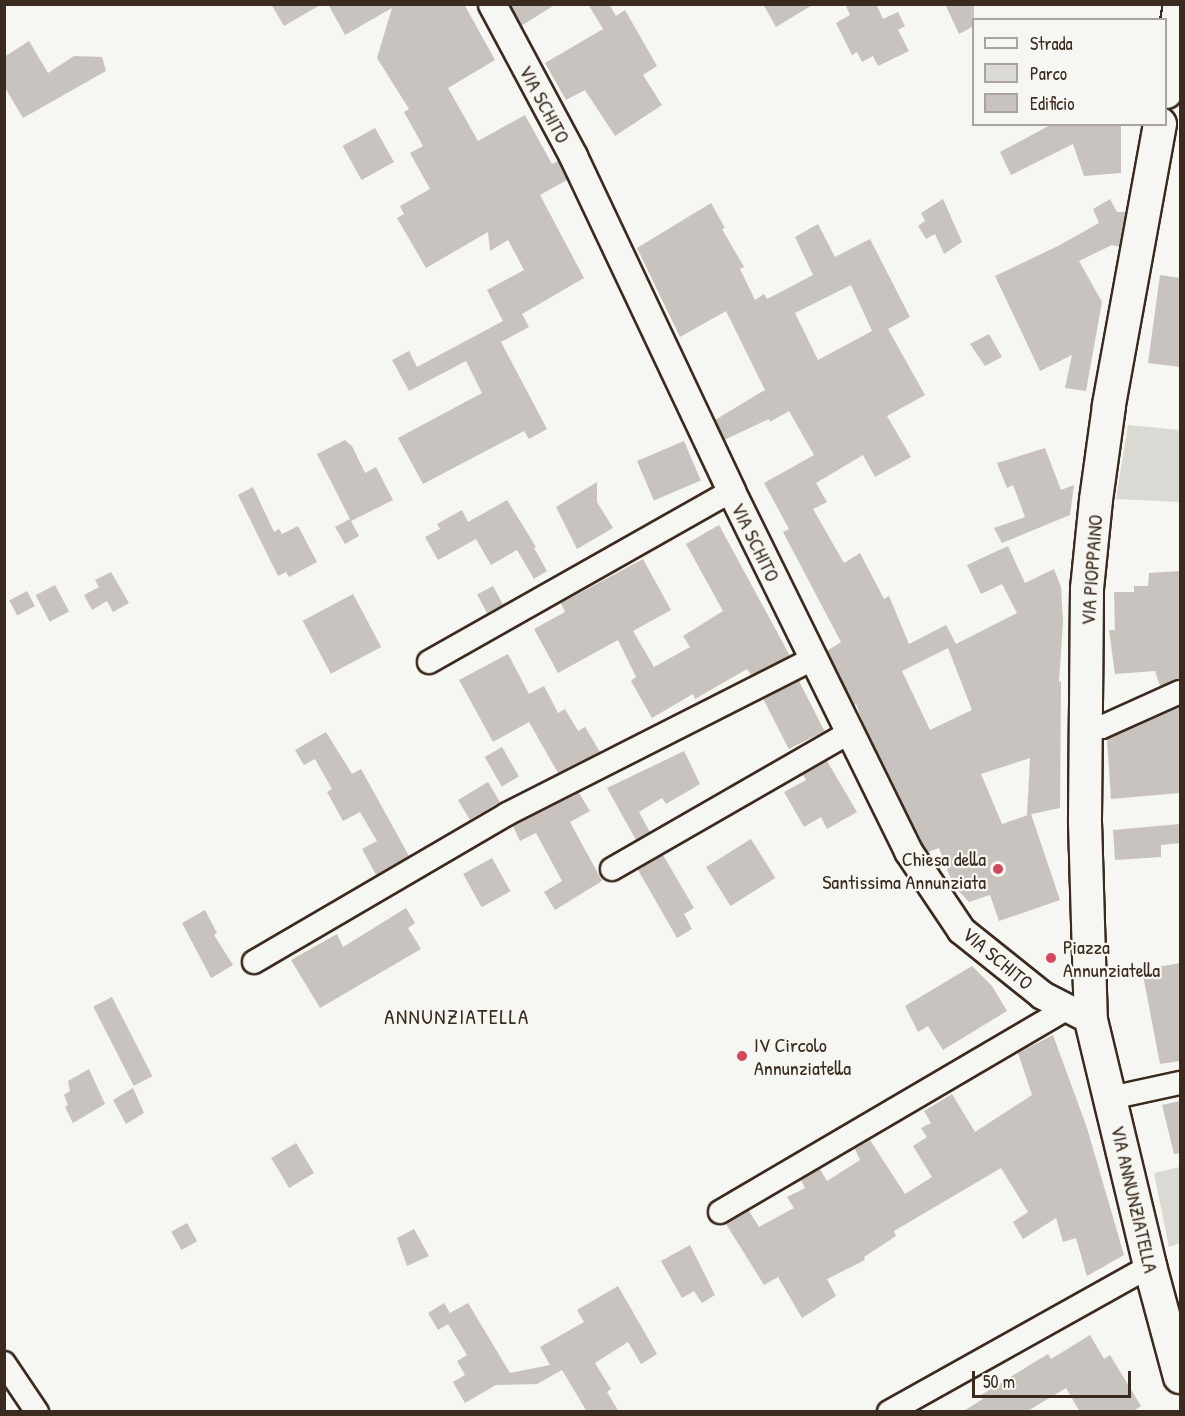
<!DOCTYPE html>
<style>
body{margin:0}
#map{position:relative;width:1185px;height:1416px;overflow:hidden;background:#f6f6f2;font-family:"Patrick Hand",sans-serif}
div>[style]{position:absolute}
.green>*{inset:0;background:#dad9d3}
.building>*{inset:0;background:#c8c3be;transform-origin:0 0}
.roads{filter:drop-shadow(2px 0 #3b2a1e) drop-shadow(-2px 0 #3b2a1e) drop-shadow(0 2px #3b2a1e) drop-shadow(0 -2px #3b2a1e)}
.minor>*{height:22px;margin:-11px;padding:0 11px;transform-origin:11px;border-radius:11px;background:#f6f6f2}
.tertiary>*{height:27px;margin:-13.5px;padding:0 13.5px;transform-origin:13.5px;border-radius:13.5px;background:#f6f6f2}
.secondary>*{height:32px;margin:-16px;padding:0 16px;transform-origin:16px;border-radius:16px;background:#f6f6f2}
.dots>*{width:16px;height:16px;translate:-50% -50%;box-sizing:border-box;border:3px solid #f6f6f2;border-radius:50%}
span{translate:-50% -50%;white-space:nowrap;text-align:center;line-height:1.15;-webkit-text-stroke:4.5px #f6f6f2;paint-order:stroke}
.street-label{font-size:20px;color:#3b2a1e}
.poi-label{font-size:20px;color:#3b2a1e}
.right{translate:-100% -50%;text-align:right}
.left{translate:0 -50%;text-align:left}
.neighbourhood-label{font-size:21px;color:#3b2a1e;letter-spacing:1.5px}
.frame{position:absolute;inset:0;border:6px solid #3b2a1e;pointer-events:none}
.legend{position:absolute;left:972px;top:18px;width:195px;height:108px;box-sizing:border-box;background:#f6f6f2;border:2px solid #aba49d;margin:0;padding:8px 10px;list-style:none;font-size:18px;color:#3b2a1e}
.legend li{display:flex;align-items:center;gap:12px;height:30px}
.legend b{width:30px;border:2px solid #aba49d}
.scale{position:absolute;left:972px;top:1371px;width:159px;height:27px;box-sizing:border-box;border:3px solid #3b2a1e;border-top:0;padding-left:8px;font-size:18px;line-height:21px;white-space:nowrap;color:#3b2a1e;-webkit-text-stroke:4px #f6f6f2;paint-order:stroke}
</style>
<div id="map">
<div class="green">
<div style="clip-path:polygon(1128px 425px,1180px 430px,1180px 502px,1116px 499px)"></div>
<div style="clip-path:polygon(1180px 1167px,1180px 1243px,1169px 1247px,1154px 1173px)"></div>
</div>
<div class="building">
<div style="clip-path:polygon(271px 4px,322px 4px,284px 26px)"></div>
<div style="clip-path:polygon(328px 4px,464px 4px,495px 60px,448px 88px,478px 141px,525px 115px,552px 164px,558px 161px,567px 180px,540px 195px,584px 278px,522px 314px,529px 327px,501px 342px,547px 429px,529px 439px,524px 431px,423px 484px,398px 438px,482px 393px,466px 361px,409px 391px,392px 360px,409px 351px,417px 367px,503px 321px,487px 290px,524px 270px,508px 240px,490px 251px,488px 232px,426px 268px,397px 218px,404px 214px,400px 206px,430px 189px,410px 153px,423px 146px,404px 112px,409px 109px,377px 58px,392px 8px,345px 35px)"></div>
<div style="clip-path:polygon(510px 4px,556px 4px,521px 26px)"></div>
<div style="clip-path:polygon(588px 4px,609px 4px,616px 16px,625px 10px,657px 66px,643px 75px,662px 105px,615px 136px,585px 90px,566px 100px,545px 63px,603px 29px)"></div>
<div style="clip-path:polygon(763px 4px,814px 4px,776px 27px)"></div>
<div style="clip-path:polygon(845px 4px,876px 4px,883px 19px,898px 12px,905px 26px,898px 30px,909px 51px,878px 66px,873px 56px,862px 62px,857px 52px,852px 55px,836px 23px,850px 15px)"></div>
<div style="clip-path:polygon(945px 4px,974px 4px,974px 26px,959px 34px)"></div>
<div style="clip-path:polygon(29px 41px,48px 73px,74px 56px,102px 57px,106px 71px,23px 118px,4px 86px,4px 57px)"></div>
<div style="clip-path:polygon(1052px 124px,1121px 124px,1121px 173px,1084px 176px,1073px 144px,1011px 175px,1000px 152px)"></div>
<div style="left:375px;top:128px;width:39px;height:37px;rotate:61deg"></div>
<div style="clip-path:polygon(943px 199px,962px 242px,944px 254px,935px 234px,926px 239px,918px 226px,925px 221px,921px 213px)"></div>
<div style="clip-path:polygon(1110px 199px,1117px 212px,1126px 212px,1120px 247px,1112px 245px,1079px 261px,1102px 302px,1086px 391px,1065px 388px,1072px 355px,1040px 371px,995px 276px,1058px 246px,1099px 223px,1093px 209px)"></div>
<div style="clip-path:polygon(evenodd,711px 203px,725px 228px,722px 229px,744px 267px,740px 269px,755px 300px,764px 294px,767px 299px,813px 275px,795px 237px,818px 224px,835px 257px,870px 239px,910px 317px,888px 329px,925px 395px,887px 416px,911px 457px,875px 477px,863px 455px,816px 483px,827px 502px,813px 509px,844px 563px,860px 553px,884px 599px,889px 596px,909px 644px,946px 625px,956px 644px,1017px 613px,1002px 584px,981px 594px,967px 565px,1008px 546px,1025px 583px,1054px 569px,1061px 587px,1063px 622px,1059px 682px,1061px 681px,1060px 808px,1027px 815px,1030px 758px,981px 774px,1002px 824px,1031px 814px,1060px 900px,999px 921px,990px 895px,969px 902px,953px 885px,939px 848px,928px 852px,922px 843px,866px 731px,856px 704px,854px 706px,827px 651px,841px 642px,783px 532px,789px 529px,764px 483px,814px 455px,789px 411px,770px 422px,769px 419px,724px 440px,715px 420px,765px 390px,726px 311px,680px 337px,637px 248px,711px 203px,851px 285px,872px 331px,818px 360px,795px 313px,851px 285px,711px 203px,948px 648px,972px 710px,930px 730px,902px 671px,948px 648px)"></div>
<div style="clip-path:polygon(1160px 275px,1180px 278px,1180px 367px,1148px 363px)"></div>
<div style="clip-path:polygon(989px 334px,1002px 357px,985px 366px,970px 344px)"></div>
<div style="clip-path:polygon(345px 440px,352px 446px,365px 473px,376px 467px,393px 500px,351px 521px,359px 536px,345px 544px,335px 527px,350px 519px,317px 454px)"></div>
<div style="left:684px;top:441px;width:43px;height:51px;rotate:67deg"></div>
<div style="clip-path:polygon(1045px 448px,1061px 490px,1074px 485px,1070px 515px,1002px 543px,994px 528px,1025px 517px,1013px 485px,1007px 488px,997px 463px)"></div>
<div style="clip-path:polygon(597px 482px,597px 502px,613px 528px,577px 549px,556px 507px)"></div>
<div style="clip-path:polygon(253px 487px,274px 532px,279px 529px,282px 534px,298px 526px,317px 562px,289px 577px,286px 572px,278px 576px,238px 495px)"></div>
<div style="clip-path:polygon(507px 500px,536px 547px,534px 548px,547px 571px,534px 579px,517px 550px,491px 565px,476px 539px,438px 560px,425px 537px,440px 529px,437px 524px,462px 510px,468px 522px)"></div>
<div style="clip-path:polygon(719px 525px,790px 656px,751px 675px,747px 669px,695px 699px,693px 694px,652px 718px,631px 681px,636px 677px,618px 640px,558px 673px,534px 629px,565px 612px,561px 603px,643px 559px,671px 610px,633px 631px,654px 667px,690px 647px,683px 636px,723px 611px,686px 544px)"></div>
<div style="clip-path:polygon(1180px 571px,1180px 679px,1160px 686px,1155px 671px,1115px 674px,1109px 630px,1115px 630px,1114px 592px,1134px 592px,1134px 586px,1148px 586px,1149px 573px)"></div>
<div style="clip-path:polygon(111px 572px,129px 603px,113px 612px,107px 601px,92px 610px,84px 595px,99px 587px,95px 580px)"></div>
<div style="left:55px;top:585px;width:30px;height:22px;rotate:62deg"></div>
<div style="left:493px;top:586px;width:21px;height:18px;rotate:62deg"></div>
<div style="left:27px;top:591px;width:17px;height:20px;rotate:62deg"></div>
<div style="left:353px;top:594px;width:60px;height:57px;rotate:62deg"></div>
<div style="clip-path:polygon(508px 654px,529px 694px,544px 686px,558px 713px,565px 709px,578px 731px,585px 727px,600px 752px,558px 773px,529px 722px,493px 742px,459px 680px)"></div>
<div style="left:799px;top:681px;width:56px;height:40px;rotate:63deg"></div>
<div style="clip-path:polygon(1180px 707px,1180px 793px,1111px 799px,1107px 739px)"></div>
<div style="clip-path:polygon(326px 732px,352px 774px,361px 769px,409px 856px,376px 875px,362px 849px,377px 841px,360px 812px,343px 821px,327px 792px,332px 789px,315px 759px,304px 765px,295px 750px)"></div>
<div style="left:502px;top:747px;width:34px;height:20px;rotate:60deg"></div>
<div style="clip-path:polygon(684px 751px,700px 784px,666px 804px,662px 798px,639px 812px,650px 832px,636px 840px,607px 788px)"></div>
<div style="clip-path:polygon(827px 761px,857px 812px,827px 829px,821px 817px,804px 827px,784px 792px,806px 780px,803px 775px)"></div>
<div style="left:488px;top:782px;width:23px;height:35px;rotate:59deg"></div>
<div style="clip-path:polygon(579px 793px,590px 811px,570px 822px,602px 881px,555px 910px,544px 892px,562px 881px,536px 833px,520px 841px,513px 826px)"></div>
<div style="clip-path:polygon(1180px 824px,1180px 843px,1161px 845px,1161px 857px,1115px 860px,1113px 830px)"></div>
<div style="left:751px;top:839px;width:46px;height:53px;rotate:58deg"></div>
<div style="clip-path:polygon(663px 855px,694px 908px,684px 914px,692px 929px,677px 938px,638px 870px)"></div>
<div style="left:492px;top:858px;width:38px;height:33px;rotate:61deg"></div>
<div style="clip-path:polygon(406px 908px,415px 923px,408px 928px,421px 949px,320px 1008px,291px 960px,337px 934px,343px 947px)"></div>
<div style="clip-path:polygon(205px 910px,217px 933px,214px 935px,233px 965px,211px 978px,182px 923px)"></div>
<div style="clip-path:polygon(1180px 963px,1180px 1061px,1160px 1064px,1142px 970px)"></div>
<div style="clip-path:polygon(972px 966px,992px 986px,1007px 1011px,943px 1050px,928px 1026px,918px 1032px,905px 1006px)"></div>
<div style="left:112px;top:997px;width:89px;height:21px;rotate:63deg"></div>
<div style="clip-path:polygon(1053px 1035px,1087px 1128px,1124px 1255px,1087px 1276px,1076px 1238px,1063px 1242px,1056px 1218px,1023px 1239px,1013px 1222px,1028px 1212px,1001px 1168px,894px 1231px,896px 1236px,864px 1257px,865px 1260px,827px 1279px,836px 1296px,802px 1318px,778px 1277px,764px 1285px,726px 1224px,749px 1211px,759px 1227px,794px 1208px,787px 1197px,805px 1188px,801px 1180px,820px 1169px,827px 1181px,860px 1160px,855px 1149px,870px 1140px,905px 1194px,932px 1177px,913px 1146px,927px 1137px,921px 1128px,931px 1123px,924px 1111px,952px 1094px,975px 1132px,1032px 1095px,1018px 1053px)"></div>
<div style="clip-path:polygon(89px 1069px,105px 1104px,73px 1123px,65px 1107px,68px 1105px,64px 1095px,70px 1091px,68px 1081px)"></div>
<div style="clip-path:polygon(133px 1088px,144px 1113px,126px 1124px,113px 1100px)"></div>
<div style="clip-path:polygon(1180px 1101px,1180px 1153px,1174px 1154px,1162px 1105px)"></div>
<div style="left:296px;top:1143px;width:35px;height:29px;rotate:59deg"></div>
<div style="left:187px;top:1223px;width:21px;height:18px;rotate:61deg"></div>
<div style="clip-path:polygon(414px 1229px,429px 1256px,407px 1266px,397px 1238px)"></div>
<div style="clip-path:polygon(690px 1245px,715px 1295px,702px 1303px,694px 1291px,682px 1298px,661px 1261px)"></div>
<div style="clip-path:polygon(618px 1286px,657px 1354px,641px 1364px,628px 1342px,595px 1363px,611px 1389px,607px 1392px,619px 1412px,587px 1412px,562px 1370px,537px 1384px,496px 1385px,465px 1403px,453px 1382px,465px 1375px,457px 1361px,467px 1355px,448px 1324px,438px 1330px,428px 1313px,444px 1303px,450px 1313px,468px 1303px,510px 1373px,550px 1365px,540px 1347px,584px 1322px,577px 1310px)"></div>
<div style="clip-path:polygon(1090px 1335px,1104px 1359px,1110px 1355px,1141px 1406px,1132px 1412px,1080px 1412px,1066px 1388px,1026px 1412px,962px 1412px,983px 1399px,981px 1395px,1048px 1354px,1051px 1359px)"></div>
</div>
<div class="roads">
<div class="minor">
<div style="left:429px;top:662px;width:347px;rotate:-29.5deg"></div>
<div style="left:1086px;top:729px;width:16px;rotate:-7deg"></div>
<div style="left:1102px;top:727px;width:85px;rotate:-24.2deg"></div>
<div style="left:612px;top:869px;width:275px;rotate:-29.9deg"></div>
<div style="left:254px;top:962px;width:293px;rotate:-30.3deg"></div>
<div style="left:507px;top:814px;width:343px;rotate:-26.9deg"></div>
<div style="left:1111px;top:1098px;width:71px;rotate:-12.3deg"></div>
<div style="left:720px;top:1212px;width:403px;rotate:-30.4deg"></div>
<div style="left:4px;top:1363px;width:59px;rotate:56deg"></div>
<div style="left:889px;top:1412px;width:299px;rotate:-29.2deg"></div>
</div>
<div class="tertiary">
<div style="left:492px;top:4px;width:172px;rotate:61.9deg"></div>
<div style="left:573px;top:156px;width:370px;rotate:64.7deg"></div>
<div style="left:731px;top:491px;width:401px;rotate:63.8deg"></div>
<div style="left:908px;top:851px;width:95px;rotate:56.1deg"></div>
<div style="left:961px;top:930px;width:104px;rotate:38.7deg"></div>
<div style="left:1042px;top:995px;width:55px;rotate:27deg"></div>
</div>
<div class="secondary">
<div style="left:1166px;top:92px;width:89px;rotate:-81deg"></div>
<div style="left:1160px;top:124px;width:287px;rotate:100.3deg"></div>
<div style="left:1109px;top:406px;width:95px;rotate:97.9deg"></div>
<div style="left:1096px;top:500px;width:89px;rotate:95.8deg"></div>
<div style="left:1087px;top:589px;width:233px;rotate:90.5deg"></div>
<div style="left:1085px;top:822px;width:198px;rotate:88.3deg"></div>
<div style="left:1091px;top:1020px;width:253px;rotate:76.5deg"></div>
<div style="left:1150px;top:1266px;width:115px;rotate:74.9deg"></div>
</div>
</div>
<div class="dots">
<div style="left:998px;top:869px;background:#d1495b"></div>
<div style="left:1051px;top:958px;background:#d1495b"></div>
<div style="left:742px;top:1056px;background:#d1495b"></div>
</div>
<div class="street-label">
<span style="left:545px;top:104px;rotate:62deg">VIA SCHITO</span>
<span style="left:756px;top:542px;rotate:64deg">VIA SCHITO</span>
<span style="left:1091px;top:570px;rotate:-86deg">VIA PIOPPAINO</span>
<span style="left:998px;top:958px;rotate:40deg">VIA SCHITO</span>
<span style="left:1135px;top:1199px;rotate:77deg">VIA ANNUNZIATELLA</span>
</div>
<div class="poi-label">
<span class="right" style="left:986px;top:870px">Chiesa della<br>Santissima Annunziata</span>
<span class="left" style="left:1063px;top:958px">Piazza<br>Annunziatella</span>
<span class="left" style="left:754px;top:1056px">IV Circolo<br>Annunziatella</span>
</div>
<div class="neighbourhood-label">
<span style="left:457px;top:1017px">ANNUNZIATELLA</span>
</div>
<div class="frame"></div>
<ul class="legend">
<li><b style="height:8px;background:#f6f6f2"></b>Strada</li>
<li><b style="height:16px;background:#dad9d3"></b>Parco</li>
<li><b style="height:16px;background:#c8c3be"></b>Edificio</li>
</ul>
<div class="scale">50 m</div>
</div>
